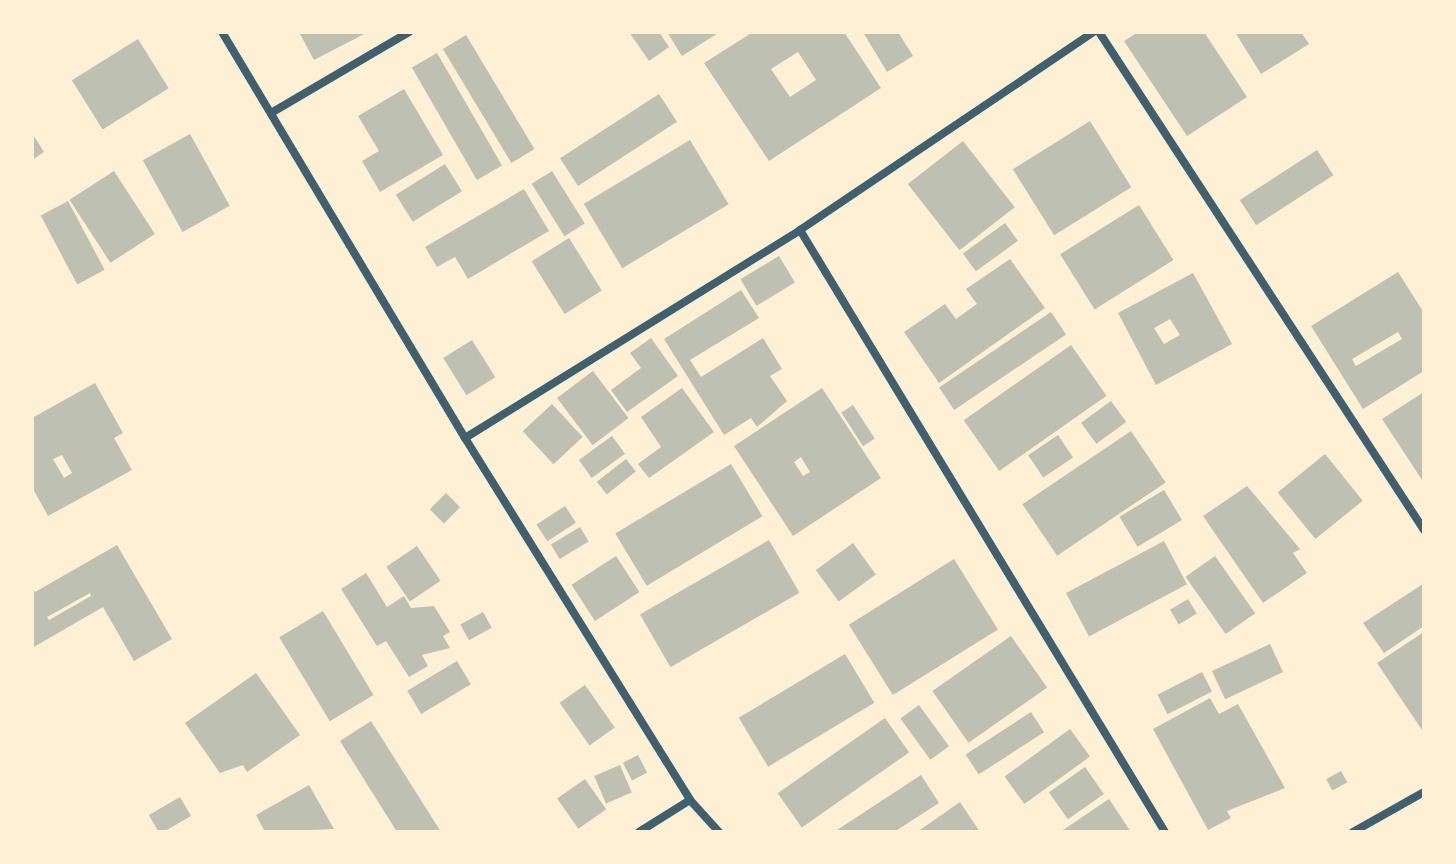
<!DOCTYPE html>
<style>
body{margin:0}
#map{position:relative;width:1456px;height:864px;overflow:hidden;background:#fdf0d5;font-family:Commissioner,sans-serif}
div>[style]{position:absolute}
.building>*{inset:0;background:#bec0b2;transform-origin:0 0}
.minor>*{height:8px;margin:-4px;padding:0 4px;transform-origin:4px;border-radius:4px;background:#3f606c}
span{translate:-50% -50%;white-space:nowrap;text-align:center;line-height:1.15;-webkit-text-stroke:8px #fdf0d5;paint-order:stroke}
.frame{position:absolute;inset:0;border:34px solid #fdf0d5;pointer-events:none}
</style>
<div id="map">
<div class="building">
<div style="clip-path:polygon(299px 32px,368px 32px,314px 60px)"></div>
<div style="clip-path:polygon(629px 32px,659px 32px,669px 47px,649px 61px)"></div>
<div style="clip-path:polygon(667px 32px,720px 32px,682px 56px)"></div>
<div style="clip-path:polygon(evenodd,753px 32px,844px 32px,881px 88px,769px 161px,704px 63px,753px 32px,798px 52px,816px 80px,790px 97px,771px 69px,798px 52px)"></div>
<div style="clip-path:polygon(863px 32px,898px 32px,913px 56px,887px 72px)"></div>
<div style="clip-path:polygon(1138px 32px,1204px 32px,1247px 97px,1187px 136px,1124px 41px)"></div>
<div style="clip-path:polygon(1235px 32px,1301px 32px,1309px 44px,1261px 74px)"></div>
<div style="left:466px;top:35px;width:133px;height:27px;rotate:59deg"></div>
<div style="left:138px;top:39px;width:58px;height:78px;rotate:58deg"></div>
<div style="left:437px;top:53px;width:130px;height:29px;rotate:60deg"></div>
<div style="clip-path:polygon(404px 89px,443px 155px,380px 192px,362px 161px,379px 151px,358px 116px)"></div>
<div style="left:659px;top:94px;width:33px;height:118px;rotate:57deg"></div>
<div style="left:1090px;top:121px;width:78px;height:91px;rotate:58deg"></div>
<div style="clip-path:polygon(32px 133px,44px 152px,32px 160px)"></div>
<div style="left:190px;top:134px;width:82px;height:54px;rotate:61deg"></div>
<div style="left:690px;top:140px;width:75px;height:124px;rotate:59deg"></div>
<div style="left:963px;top:141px;width:84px;height:70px;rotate:52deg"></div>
<div style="left:1317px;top:150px;width:30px;height:92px;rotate:57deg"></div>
<div style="left:445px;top:164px;width:32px;height:58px;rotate:58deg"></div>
<div style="left:114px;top:171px;width:75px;height:53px;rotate:57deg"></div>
<div style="left:552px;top:171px;width:62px;height:24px;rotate:58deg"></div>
<div style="clip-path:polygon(524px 189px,549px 231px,468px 279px,455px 257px,437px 267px,425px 247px)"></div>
<div style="left:68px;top:201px;width:78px;height:31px;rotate:62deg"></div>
<div style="left:1139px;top:205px;width:65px;height:93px;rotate:58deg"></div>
<div style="left:1005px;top:223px;width:22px;height:52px;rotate:54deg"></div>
<div style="left:569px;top:238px;width:62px;height:44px;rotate:58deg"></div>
<div style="left:779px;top:256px;width:31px;height:45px;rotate:59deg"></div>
<div style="clip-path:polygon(1010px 259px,1045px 308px,939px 383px,904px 332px,945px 304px,956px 319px,977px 304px,966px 289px)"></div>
<div style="clip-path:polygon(evenodd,1398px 272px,1424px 313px,1424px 371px,1363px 409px,1311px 326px,1398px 272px,1398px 332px,1402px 339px,1356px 366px,1352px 359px,1398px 332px)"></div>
<div style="clip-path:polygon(evenodd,1193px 273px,1232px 344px,1156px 385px,1118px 313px,1193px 273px,1170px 319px,1180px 335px,1164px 344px,1154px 328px,1170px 319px)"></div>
<div style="clip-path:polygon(741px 290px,759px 318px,690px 360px,701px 377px,763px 338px,782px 369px,770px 376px,787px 401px,757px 427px,751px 418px,724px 435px,664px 339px)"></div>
<div style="left:1051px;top:312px;width:27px;height:135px;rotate:56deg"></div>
<div style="clip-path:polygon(651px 338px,678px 376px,627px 412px,611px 390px,641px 368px,630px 353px)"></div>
<div style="left:472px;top:340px;width:44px;height:34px;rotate:58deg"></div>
<div style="left:1071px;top:345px;width:62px;height:131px;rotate:55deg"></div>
<div style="left:593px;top:371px;width:59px;height:45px;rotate:53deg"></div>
<div style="clip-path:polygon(evenodd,95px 383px,123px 433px,114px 438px,132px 470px,48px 516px,32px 487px,32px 418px,95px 383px,62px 455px,72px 473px,64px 478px,53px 459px,62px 455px)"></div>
<div style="clip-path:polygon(682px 388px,714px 432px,649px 478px,638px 464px,661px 447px,641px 417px)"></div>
<div style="clip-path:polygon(evenodd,822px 388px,881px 478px,793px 536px,734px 446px,822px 388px,801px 457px,810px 472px,803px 476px,794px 462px,801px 457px)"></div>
<div style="clip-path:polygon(1424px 392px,1424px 483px,1382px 419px)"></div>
<div style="left:1111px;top:401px;width:26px;height:37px;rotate:54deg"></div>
<div style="left:552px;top:404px;width:45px;height:40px;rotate:47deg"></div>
<div style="left:853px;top:405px;width:40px;height:14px;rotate:57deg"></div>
<div style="left:1131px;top:431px;width:62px;height:131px;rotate:56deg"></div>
<div style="left:1058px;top:435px;width:27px;height:36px;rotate:56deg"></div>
<div style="left:612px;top:436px;width:22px;height:41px;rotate:54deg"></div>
<div style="left:1325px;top:454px;width:60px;height:61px;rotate:51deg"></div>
<div style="left:626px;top:459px;width:16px;height:37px;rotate:52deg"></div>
<div style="left:731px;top:464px;width:61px;height:135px;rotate:59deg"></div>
<div style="clip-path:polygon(1247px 486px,1300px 549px,1293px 553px,1307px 573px,1263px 603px,1203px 516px)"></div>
<div style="left:1164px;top:490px;width:35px;height:52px;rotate:59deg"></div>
<div style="left:446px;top:493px;width:20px;height:23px;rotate:45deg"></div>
<div style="left:565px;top:506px;width:20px;height:34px;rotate:57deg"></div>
<div style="left:580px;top:527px;width:17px;height:34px;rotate:59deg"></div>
<div style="left:769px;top:540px;width:61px;height:149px;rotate:60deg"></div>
<div style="left:1164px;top:541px;width:49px;height:111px;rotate:62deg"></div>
<div style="left:853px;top:543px;width:39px;height:46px;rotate:54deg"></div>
<div style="clip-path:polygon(evenodd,117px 545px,172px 639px,134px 661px,103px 607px,32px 648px,32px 586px,35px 592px,117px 545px,90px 593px,91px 596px,49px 620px,47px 617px,90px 593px)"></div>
<div style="left:417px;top:546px;width:42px;height:37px;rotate:56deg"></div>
<div style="left:616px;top:556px;width:43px;height:53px;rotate:57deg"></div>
<div style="left:1215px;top:556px;width:70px;height:36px;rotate:55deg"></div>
<div style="left:954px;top:559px;width:83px;height:124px;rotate:58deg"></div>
<div style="clip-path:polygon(366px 573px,387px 607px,404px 596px,411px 608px,434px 606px,450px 632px,443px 636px,450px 648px,422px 655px,428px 666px,409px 677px,386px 641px,377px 646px,341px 589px)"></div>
<div style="clip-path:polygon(1423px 584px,1424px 626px,1384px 653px,1363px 623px)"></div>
<div style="left:1188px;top:599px;width:17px;height:21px;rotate:59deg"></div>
<div style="left:323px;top:611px;width:98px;height:51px;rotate:59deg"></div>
<div style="left:483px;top:612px;width:18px;height:26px;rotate:61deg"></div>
<div style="clip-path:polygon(1424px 632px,1424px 733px,1377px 663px)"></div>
<div style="left:1011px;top:636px;width:63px;height:96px;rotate:55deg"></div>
<div style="left:1270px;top:644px;width:31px;height:64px;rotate:65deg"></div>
<div style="left:845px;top:654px;width:57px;height:124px;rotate:59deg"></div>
<div style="left:457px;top:661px;width:27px;height:58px;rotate:59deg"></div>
<div style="left:1202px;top:672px;width:22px;height:50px;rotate:63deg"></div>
<div style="clip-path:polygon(256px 673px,300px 735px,247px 772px,243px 765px,220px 773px,185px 723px)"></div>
<div style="left:585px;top:685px;width:52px;height:31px;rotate:55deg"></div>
<div style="clip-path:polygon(1210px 698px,1219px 714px,1238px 704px,1285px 788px,1227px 811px,1231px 818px,1208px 830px,1153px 729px)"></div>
<div style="left:919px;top:705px;width:51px;height:23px;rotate:54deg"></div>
<div style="left:1031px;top:712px;width:24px;height:78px;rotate:57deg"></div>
<div style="left:885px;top:718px;width:42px;height:131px;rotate:55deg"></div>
<div style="clip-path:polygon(371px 721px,441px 832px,397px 832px,340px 741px)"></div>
<div style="left:1070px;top:729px;width:34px;height:81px;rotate:54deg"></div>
<div style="left:638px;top:755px;width:20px;height:17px;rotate:63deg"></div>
<div style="left:620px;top:765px;width:30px;height:28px;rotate:67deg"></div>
<div style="left:1085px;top:767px;width:33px;height:44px;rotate:55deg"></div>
<div style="left:1341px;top:771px;width:13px;height:17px;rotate:61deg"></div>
<div style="clip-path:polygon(921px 775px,939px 803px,894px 832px,834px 832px)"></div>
<div style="left:585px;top:779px;width:37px;height:34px;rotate:55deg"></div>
<div style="clip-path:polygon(309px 785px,334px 829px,265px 832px,256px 815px)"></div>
<div style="left:180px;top:797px;width:22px;height:36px;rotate:60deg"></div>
<div style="clip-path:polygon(1109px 799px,1131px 832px,1060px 832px)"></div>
<div style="clip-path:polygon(960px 802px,980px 832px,917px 832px)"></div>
</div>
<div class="minor">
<div style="left:222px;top:32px;width:473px;rotate:59.1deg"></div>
<div style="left:465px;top:438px;width:426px;rotate:58.1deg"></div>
<div style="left:690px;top:800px;width:43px;rotate:47.8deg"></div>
<div style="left:1099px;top:32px;width:595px;rotate:56.87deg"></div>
<div style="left:271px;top:113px;width:160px;rotate:-30.4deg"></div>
<div style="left:800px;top:230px;width:704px;rotate:58.77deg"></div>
<div style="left:465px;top:438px;width:394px;rotate:-31.8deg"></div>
<div style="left:800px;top:230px;width:354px;rotate:-34deg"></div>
<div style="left:639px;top:832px;width:60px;rotate:-32.1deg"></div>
<div style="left:1353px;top:832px;width:81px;rotate:-29.4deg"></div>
</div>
<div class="frame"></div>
</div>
